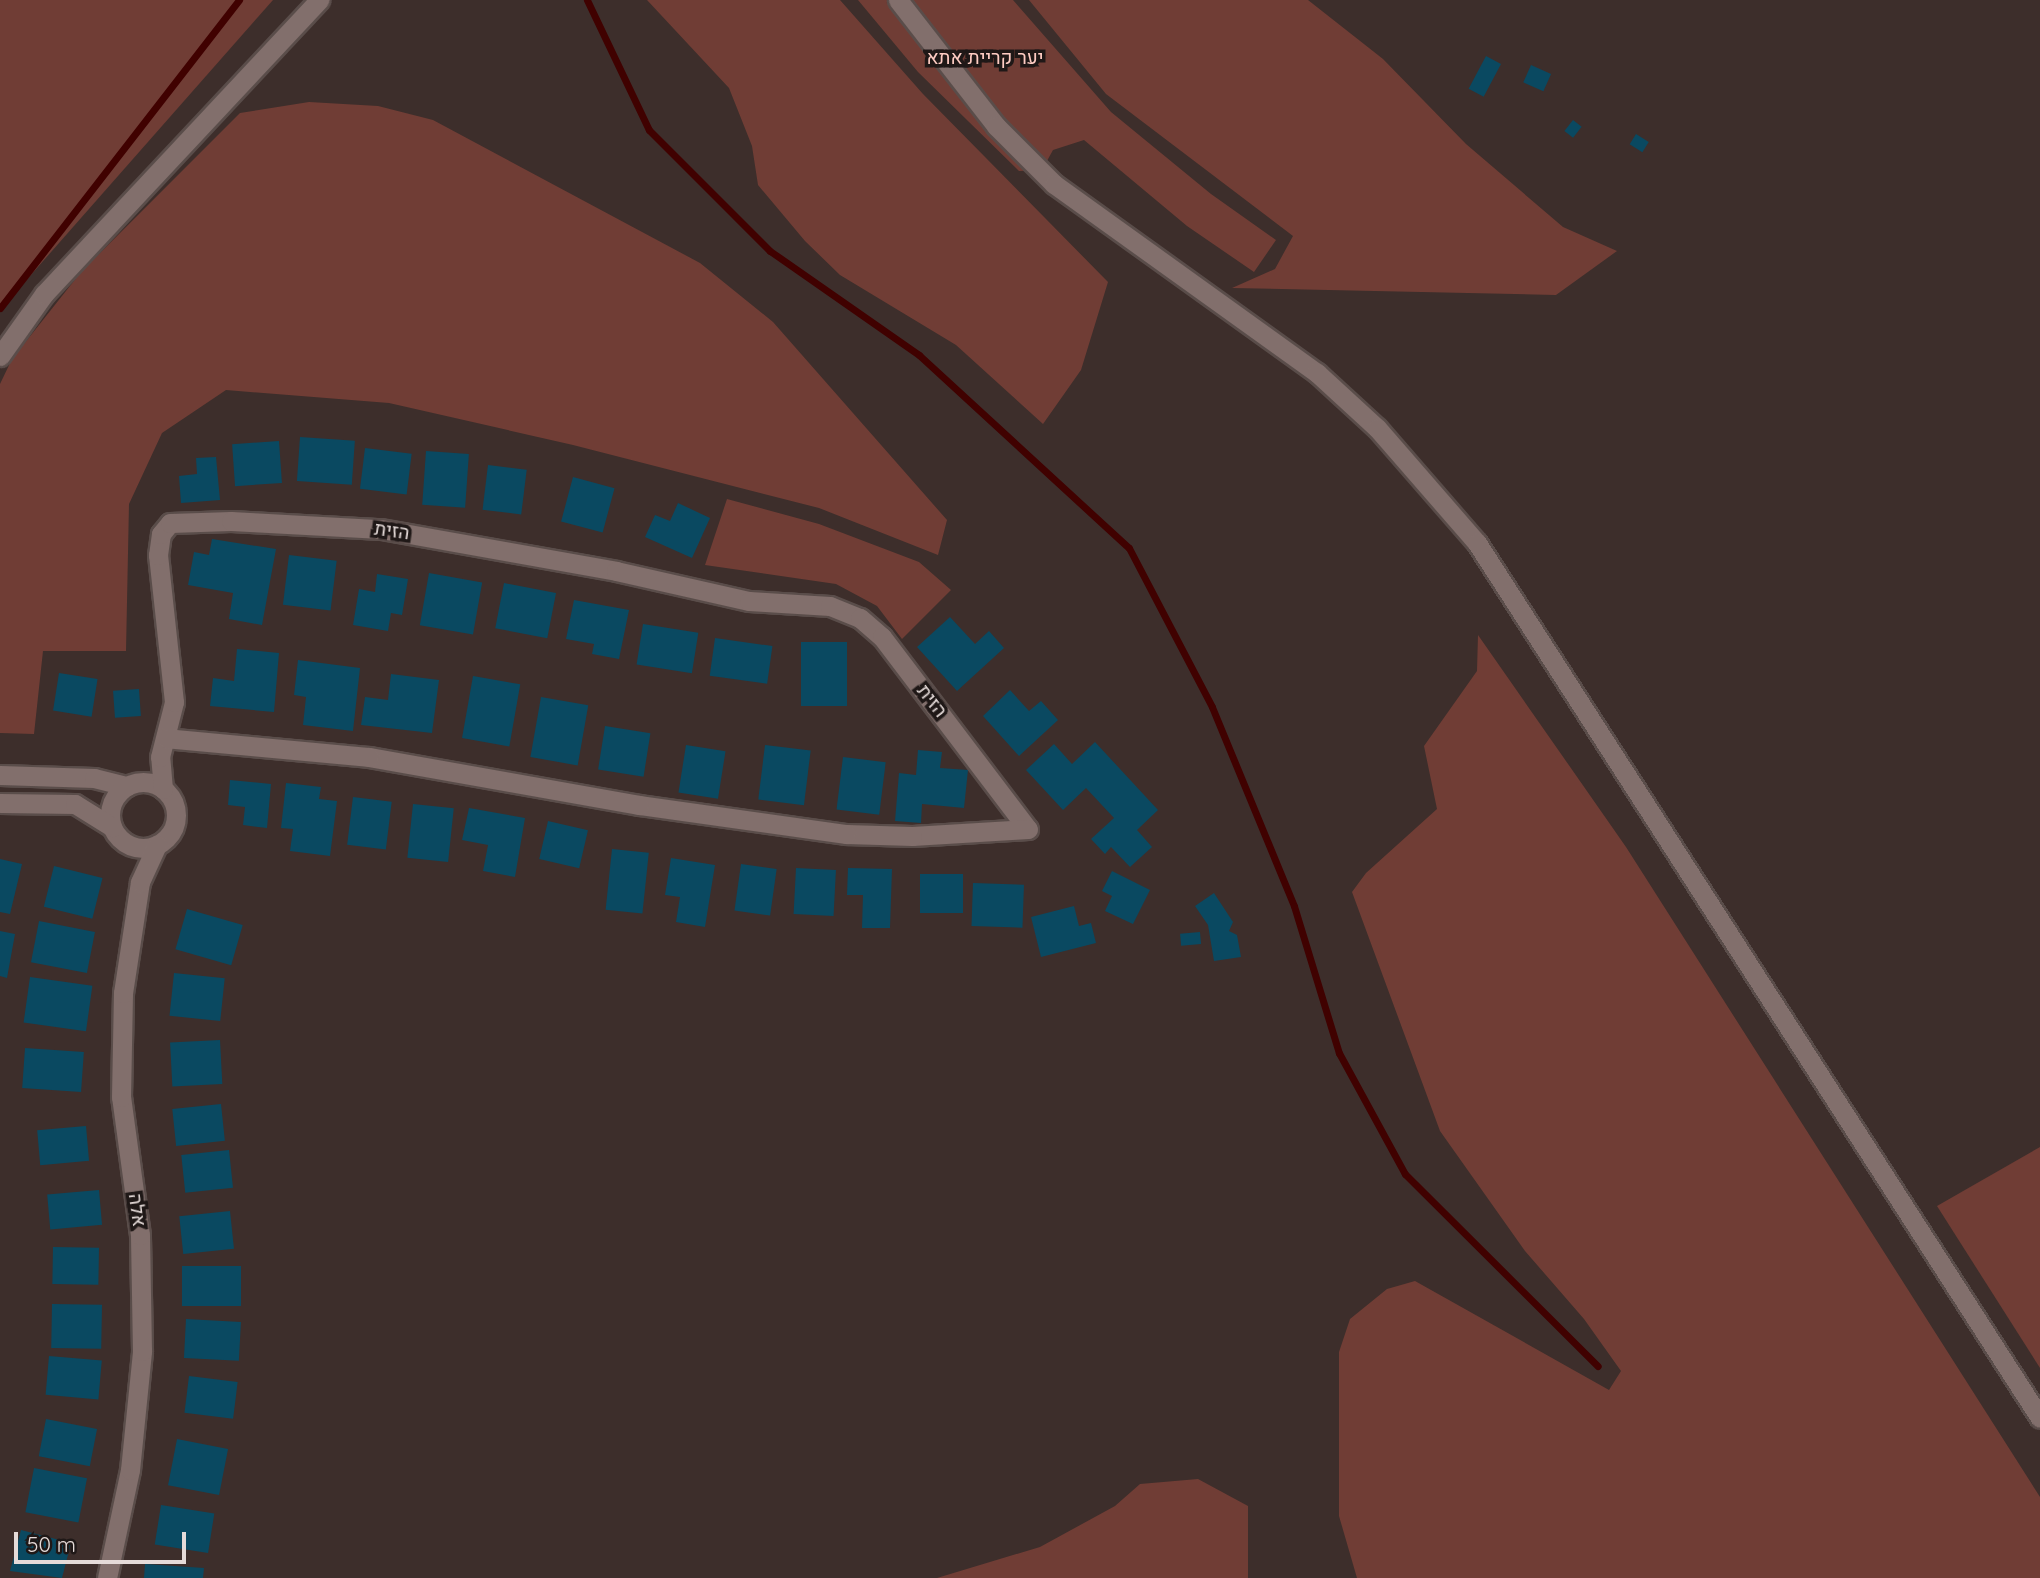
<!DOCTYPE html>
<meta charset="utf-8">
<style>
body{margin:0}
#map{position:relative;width:2040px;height:1578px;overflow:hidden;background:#3d2e2b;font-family:Quicksand,Heebo,sans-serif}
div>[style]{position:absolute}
.green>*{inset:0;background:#703d35}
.stream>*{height:7px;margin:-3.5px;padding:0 3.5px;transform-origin:3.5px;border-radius:3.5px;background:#400100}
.building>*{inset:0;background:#0a4961;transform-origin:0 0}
.roads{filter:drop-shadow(2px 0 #5a4d4a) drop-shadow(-2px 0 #5a4d4a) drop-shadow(0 2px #5a4d4a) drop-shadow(0 -2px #5a4d4a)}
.minor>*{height:19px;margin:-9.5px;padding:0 9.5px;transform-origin:9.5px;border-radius:9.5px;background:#826f6c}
.minor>.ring{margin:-9.5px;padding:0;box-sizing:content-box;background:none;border:19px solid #826f6c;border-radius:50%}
.tertiary>*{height:19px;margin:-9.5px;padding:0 9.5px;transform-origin:9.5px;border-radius:9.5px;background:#826f6c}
.secondary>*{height:19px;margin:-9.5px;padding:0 9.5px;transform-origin:9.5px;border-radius:9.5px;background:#826f6c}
span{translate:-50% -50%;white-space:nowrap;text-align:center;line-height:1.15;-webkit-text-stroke:7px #1f1817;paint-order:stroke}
.park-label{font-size:19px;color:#feccc3}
.street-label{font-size:19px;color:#e5dbd9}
.scale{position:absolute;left:14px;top:1532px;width:172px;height:32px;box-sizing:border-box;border:4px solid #e5dbd9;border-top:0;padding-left:9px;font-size:21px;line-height:24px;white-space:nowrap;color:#e5dbd9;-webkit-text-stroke:5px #1f1817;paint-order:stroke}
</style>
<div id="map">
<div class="green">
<div style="clip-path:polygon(0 0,273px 0,0 310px)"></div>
<div style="clip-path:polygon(647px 0,840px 0,923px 94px,1108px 282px,1081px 370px,1043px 424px,956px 345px,840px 275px,805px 241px,758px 185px,752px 146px,729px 88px)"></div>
<div style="clip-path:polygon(858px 0,1013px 0,1111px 112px,1211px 194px,1276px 240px,1254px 272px,1187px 226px,1084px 140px,1053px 150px,1042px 170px,1019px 171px,918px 72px)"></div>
<div style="clip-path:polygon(1029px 0,1308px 0,1383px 59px,1466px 144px,1563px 227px,1617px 251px,1556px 295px,1232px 288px,1275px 269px,1293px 236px,1106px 94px)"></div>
<div style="clip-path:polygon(309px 102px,378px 106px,433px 120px,700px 263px,773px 322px,947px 520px,938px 555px,819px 508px,573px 445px,389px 403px,226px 390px,162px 433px,129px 504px,126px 651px,43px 651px,34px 734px,0 733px,0 384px,12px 359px,81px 272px,240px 113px)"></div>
<div style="clip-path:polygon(727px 499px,819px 524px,919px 562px,951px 590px,902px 639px,877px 606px,836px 584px,705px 565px)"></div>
<div style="clip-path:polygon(1478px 635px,1626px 847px,2040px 1497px,2040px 1578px,1357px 1578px,1339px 1516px,1339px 1352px,1350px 1319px,1387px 1289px,1415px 1281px,1609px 1390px,1621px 1371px,1584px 1319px,1525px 1251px,1440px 1131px,1352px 892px,1366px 873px,1437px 809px,1424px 746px,1477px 671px)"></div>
<div style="clip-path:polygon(2040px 1147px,2040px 1368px,1937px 1206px)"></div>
<div style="clip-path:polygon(1198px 1479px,1248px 1506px,1248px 1578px,937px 1578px,1040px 1547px,1115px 1506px,1140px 1484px)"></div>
</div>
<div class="stream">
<div style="left:587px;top:0;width:144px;rotate:64.5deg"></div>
<div style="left:649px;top:130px;width:171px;rotate:45deg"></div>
<div style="left:770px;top:251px;width:182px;rotate:34.9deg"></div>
<div style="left:919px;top:355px;width:285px;rotate:42.6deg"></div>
<div style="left:1129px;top:548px;width:179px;rotate:62.4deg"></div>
<div style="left:1212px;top:707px;width:215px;rotate:67.6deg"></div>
<div style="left:1294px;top:906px;width:154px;rotate:73deg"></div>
<div style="left:1339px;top:1053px;width:138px;rotate:61.4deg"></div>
<div style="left:1405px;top:1174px;width:272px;rotate:44.9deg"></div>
<div style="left:0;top:308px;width:390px;rotate:-52.2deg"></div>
</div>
<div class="building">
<div style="left:1486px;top:56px;width:17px;height:37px;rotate:28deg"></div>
<div style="left:1531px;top:65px;width:22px;height:19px;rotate:24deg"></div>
<div style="left:1573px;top:120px;width:11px;height:14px;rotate:38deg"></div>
<div style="left:1636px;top:134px;width:15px;height:12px;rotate:32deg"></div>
<div style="left:300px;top:437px;width:55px;height:44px;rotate:4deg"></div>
<div style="left:279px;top:441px;width:42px;height:47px;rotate:86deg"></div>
<div style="left:365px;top:448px;width:47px;height:41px;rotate:7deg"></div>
<div style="left:426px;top:451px;width:43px;height:54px;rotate:4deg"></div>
<div style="clip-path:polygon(216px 457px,220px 500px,181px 503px,179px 476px,197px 474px,196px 458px)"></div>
<div style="left:488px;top:465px;width:39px;height:45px;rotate:7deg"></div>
<div style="left:573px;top:477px;width:43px;height:46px;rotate:15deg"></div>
<div style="clip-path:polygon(678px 503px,710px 518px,692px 558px,645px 537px,655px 515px,670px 521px)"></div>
<div style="clip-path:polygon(212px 539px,276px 549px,262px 625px,229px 619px,233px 593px,188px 585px,194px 552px,209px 555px)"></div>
<div style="left:289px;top:555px;width:48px;height:50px;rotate:7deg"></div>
<div style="left:429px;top:573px;width:54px;height:53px;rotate:10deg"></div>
<div style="clip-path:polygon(377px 574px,408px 579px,402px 615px,391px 613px,388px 631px,353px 625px,359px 589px,375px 592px)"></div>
<div style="left:504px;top:583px;width:53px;height:46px;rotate:11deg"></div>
<div style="clip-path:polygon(574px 600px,629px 610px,619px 659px,592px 654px,594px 644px,566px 639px)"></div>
<div style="clip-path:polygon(950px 617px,975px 644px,989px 631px,1004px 648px,957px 691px,917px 647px)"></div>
<div style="left:643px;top:624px;width:56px;height:41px;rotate:9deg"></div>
<div style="left:715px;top:638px;width:58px;height:38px;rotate:8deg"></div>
<div style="left:801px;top:642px;width:46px;height:64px"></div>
<div style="clip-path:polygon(237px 649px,279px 653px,274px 712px,210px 706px,213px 678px,234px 681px)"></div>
<div style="clip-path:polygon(298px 660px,360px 668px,353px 731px,303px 725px,306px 697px,294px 695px)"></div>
<div style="left:59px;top:673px;width:39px;height:38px;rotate:9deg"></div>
<div style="clip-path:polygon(391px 674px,439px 680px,432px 733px,361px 725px,365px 697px,388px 700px)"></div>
<div style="left:473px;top:676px;width:48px;height:63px;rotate:10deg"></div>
<div style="left:139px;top:689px;width:27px;height:26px;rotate:86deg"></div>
<div style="clip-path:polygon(1010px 690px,1029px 711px,1041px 701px,1058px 720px,1019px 756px,983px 716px)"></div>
<div style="left:541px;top:697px;width:48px;height:61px;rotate:10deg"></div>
<div style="left:605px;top:726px;width:46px;height:44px;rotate:9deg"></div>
<div style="clip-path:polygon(1095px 742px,1158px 810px,1137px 830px,1152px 847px,1130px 867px,1111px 847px,1105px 854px,1091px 839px,1114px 818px,1086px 788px,1063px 810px,1026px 770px,1054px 744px,1072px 764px)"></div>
<div style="left:686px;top:745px;width:40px;height:48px;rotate:9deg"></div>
<div style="left:765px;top:745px;width:46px;height:55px;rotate:7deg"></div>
<div style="clip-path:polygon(918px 750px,942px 752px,940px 768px,968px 770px,964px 808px,922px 804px,921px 823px,895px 821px,899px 773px,916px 775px)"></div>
<div style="left:843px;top:757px;width:43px;height:53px;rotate:7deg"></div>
<div style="clip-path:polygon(230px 780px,271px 784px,267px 828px,243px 825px,245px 807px,228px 805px)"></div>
<div style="clip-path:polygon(286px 783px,321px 787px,319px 799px,337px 801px,330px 856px,290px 851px,293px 829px,281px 828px)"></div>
<div style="left:353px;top:797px;width:39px;height:48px;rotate:7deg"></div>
<div style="left:413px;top:804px;width:41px;height:54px;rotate:6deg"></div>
<div style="clip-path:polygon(469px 808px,525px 818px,515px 877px,483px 871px,488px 845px,462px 840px)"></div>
<div style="left:548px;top:821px;width:41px;height:39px;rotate:13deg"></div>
<div style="left:612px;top:849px;width:37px;height:61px;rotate:6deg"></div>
<div style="clip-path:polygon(671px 858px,715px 865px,705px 927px,676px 922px,680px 897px,665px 895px)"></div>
<div style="clip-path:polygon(0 859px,22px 864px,10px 914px,0 912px)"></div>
<div style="left:741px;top:864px;width:36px;height:47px;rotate:8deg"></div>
<div style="left:54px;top:866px;width:50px;height:42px;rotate:14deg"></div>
<div style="left:796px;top:868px;width:40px;height:46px;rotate:3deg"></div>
<div style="clip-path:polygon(848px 868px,892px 869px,890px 928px,862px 928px,863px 895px,847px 895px)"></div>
<div style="clip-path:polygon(1112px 871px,1150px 890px,1133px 924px,1105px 911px,1112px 896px,1102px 891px)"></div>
<div style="left:920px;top:874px;width:43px;height:39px"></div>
<div style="left:973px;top:883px;width:51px;height:43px;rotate:2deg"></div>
<div style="clip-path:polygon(1214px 893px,1233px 922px,1229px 931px,1237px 935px,1241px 957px,1214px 961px,1208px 925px,1195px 906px)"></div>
<div style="clip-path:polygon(1074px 906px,1079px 926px,1091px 923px,1096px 943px,1041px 957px,1031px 917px)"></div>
<div style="left:187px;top:909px;width:58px;height:42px;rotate:16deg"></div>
<div style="left:39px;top:921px;width:57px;height:42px;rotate:11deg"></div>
<div style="clip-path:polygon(0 931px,15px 934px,7px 978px,0 976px)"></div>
<div style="left:1200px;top:932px;width:12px;height:20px;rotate:85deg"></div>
<div style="left:174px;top:973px;width:51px;height:43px;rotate:6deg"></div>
<div style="left:30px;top:977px;width:63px;height:46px;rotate:8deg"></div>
<div style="left:220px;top:1040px;width:44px;height:50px;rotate:87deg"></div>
<div style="left:25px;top:1048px;width:59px;height:40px;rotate:4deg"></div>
<div style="left:221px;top:1104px;width:37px;height:49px;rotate:84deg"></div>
<div style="left:86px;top:1126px;width:35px;height:49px;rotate:85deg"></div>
<div style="left:229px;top:1150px;width:38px;height:48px;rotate:84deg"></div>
<div style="left:99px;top:1190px;width:35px;height:52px;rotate:85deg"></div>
<div style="left:230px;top:1211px;width:38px;height:51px;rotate:84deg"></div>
<div style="left:53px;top:1247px;width:46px;height:37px;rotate:1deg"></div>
<div style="left:182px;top:1266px;width:59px;height:40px"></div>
<div style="left:52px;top:1304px;width:50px;height:44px;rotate:1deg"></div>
<div style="left:186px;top:1319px;width:55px;height:39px;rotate:3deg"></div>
<div style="left:49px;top:1356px;width:53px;height:39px;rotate:5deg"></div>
<div style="left:189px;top:1376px;width:49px;height:37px;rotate:7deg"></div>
<div style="left:46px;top:1419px;width:52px;height:38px;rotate:11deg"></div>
<div style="left:177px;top:1439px;width:52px;height:47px;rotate:11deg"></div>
<div style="left:34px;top:1468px;width:54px;height:45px;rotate:11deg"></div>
<div style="left:161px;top:1505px;width:54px;height:40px;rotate:9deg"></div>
<div style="clip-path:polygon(21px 1530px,71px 1543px,62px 1578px,10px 1571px)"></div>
<div style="clip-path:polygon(145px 1564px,204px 1568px,203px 1578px,144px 1578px)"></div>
</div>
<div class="roads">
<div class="minor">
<div style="left:0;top:775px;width:94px;rotate:1.8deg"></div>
<div style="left:94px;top:778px;width:34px;rotate:14deg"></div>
<div class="ring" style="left:110px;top:782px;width:47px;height:47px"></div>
<div style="left:163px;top:789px;width:32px;rotate:-95deg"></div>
<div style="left:160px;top:757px;width:57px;rotate:-75.7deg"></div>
<div style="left:174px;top:702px;width:148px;rotate:-96.2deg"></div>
<div style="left:158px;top:555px;width:21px;rotate:-82deg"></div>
<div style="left:161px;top:534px;width:14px;rotate:-51deg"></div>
<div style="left:170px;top:523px;width:61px;rotate:-1.9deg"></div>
<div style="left:231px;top:521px;width:150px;rotate:3.1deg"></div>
<div style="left:381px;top:529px;width:239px;rotate:10.1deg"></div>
<div style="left:616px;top:571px;width:136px;rotate:12.7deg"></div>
<div style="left:749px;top:601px;width:81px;rotate:3.5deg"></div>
<div style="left:830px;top:606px;width:32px;rotate:22deg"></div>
<div style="left:860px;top:618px;width:29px;rotate:41deg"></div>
<div style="left:882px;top:637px;width:241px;rotate:52.8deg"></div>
<div style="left:1028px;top:829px;width:116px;rotate:176.5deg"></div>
<div style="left:912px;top:836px;width:66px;rotate:-178.3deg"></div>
<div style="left:846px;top:834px;width:209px;rotate:-172deg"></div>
<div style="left:639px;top:805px;width:274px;rotate:-169.9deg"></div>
<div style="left:369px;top:757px;width:204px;rotate:-174.7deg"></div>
<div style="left:0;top:803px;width:75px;rotate:0.8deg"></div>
<div style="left:75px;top:804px;width:44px;rotate:31.9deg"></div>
<div style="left:107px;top:1578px;width:110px;rotate:-78deg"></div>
<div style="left:130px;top:1470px;width:120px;rotate:-84.2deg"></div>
<div style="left:142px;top:1351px;width:116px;rotate:-91deg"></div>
<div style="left:140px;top:1235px;width:139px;rotate:-97.8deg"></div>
<div style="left:121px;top:1097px;width:104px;rotate:-88.9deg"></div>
<div style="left:123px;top:993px;width:112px;rotate:-81.3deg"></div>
<div style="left:140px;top:882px;width:41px;rotate:-65.3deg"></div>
</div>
<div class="tertiary">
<div style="left:0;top:356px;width:76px;rotate:-54.6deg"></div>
<div style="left:44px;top:294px;width:403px;rotate:-46.9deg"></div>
</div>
<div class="secondary">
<div style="left:898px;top:0;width:160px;rotate:52.1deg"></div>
<div style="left:996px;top:126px;width:82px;rotate:45deg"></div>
<div style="left:1054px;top:184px;width:324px;rotate:35.7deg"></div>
<div style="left:1317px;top:373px;width:81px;rotate:42.5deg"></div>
<div style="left:1377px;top:428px;width:152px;rotate:49deg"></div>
<div style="left:1477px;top:543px;width:1040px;rotate:57.24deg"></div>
</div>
</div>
<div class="park-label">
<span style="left:985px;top:58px">יער קריית אתא</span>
</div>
<div class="street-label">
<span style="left:392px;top:531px;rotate:8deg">הזית</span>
<span style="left:932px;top:701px;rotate:52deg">הזית</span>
<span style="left:137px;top:1210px;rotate:82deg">אלה</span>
</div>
<div class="scale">50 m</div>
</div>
